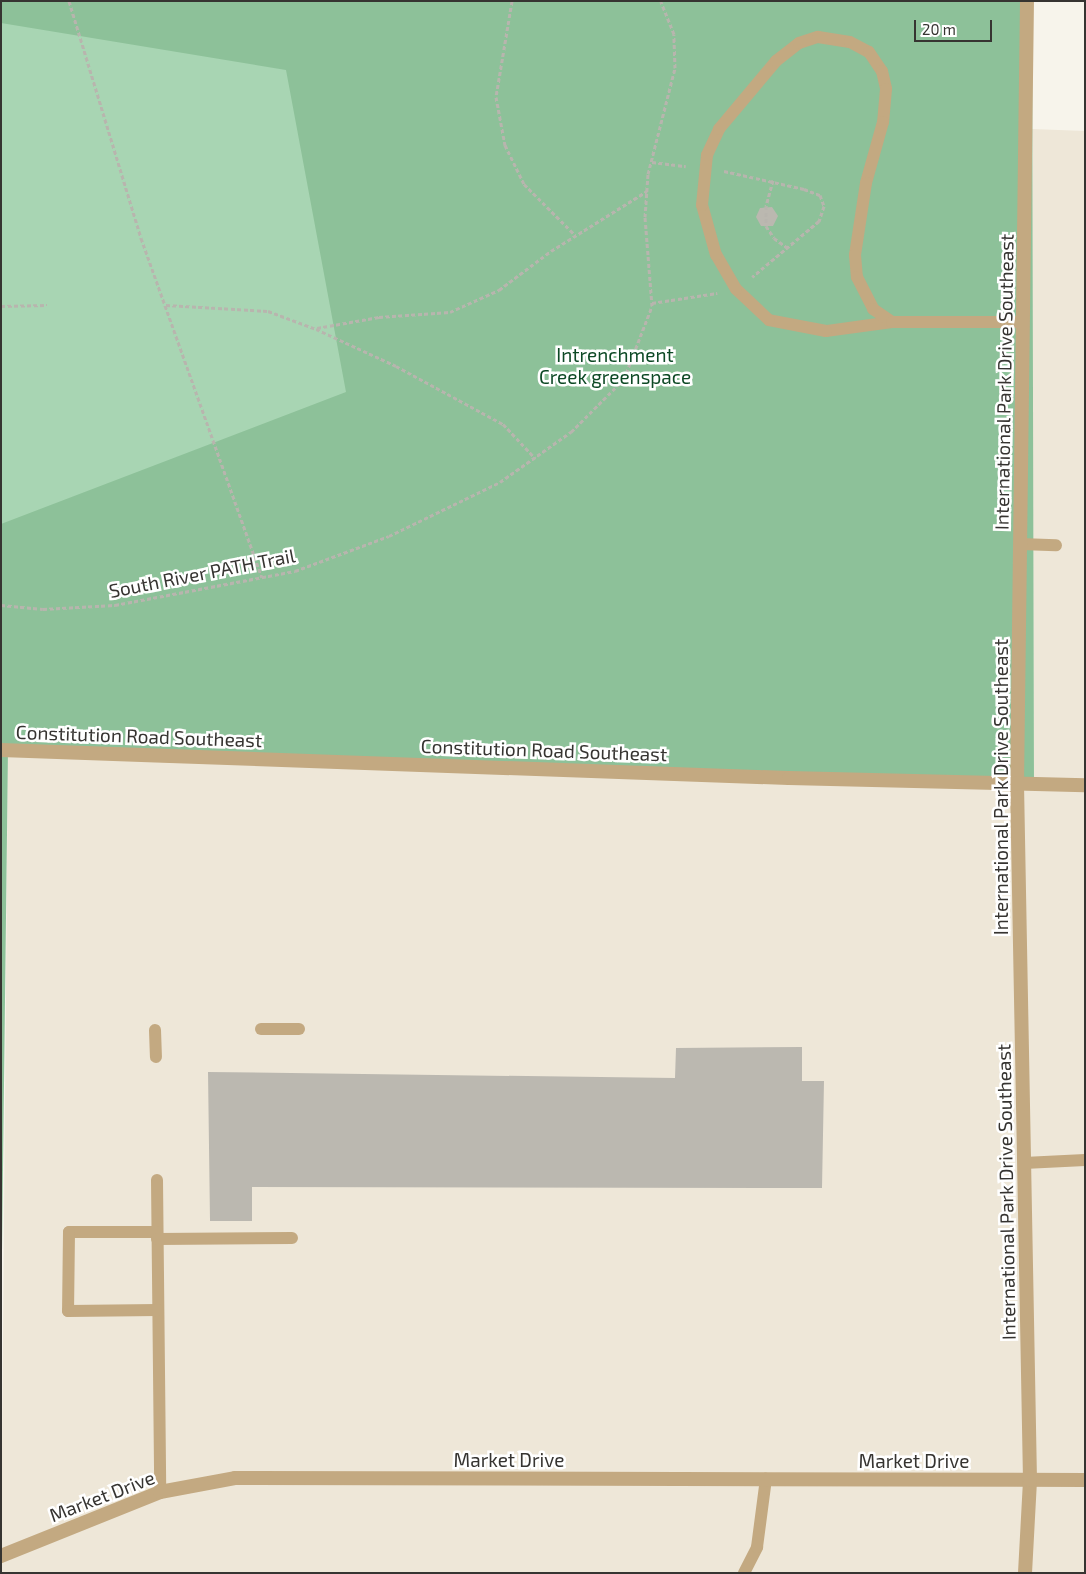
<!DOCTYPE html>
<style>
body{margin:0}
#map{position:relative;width:1086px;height:1574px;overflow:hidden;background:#f7f4eb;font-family:"Exo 2",sans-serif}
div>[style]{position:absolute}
.built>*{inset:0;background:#eee7d8}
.green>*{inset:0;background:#a8d5b3}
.forest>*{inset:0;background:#8dc199}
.building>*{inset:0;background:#bbb8b0}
.path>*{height:3px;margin-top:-1.5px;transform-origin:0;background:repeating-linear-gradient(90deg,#b8b5ae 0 4px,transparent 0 6.5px)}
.service>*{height:12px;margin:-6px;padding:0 6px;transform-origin:6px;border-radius:6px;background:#c3a981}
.minor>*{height:14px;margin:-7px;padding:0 7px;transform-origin:7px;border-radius:7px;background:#c3a981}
.tertiary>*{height:14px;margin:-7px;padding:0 7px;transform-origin:7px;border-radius:7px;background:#c3a981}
span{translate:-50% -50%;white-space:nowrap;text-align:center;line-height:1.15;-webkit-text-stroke:5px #fff;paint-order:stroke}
.park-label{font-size:19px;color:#0d4925}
.street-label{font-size:19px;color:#363431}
.frame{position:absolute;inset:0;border:2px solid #363431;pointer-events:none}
.scale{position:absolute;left:914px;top:20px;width:78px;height:22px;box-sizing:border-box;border:2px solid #363431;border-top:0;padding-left:6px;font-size:15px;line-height:18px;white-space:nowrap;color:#363431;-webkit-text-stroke:4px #fff;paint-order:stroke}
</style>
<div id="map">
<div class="built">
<div style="clip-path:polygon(1032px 129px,1085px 131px,1085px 1573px,1px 1573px,8px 750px,1034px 787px)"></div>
</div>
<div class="green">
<div style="clip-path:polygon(1px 1px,992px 1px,1px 717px)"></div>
</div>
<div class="forest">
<div style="clip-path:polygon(1px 1px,1032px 1px,1034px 787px,8px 750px,1px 1337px,1px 524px,346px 392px,286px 70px,1px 23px)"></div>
</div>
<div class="building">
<div style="clip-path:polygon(772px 207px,778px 216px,773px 226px,761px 226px,756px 217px,760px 208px)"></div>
<div style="clip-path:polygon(802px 1047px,802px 1081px,824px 1081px,822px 1188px,252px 1187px,252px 1221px,210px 1221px,208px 1072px,675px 1078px,676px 1048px)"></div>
</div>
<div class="path">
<div style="left:69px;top:1px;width:248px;rotate:73.1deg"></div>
<div style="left:141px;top:238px;width:360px;rotate:70.4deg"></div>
<div style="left:512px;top:1px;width:97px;rotate:99.5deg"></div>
<div style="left:496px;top:97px;width:49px;rotate:79.4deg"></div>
<div style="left:505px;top:145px;width:43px;rotate:64deg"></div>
<div style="left:524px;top:184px;width:72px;rotate:45deg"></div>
<div style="left:652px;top:162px;width:34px;rotate:7deg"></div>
<div style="left:724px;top:171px;width:82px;rotate:12.7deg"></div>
<div style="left:804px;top:189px;width:17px;rotate:21deg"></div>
<div style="left:820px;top:195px;width:12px;rotate:70deg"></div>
<div style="left:824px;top:206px;width:16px;rotate:108deg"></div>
<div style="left:819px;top:221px;width:87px;rotate:140.1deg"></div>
<div style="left:773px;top:180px;width:27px;rotate:105deg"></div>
<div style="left:766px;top:206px;width:20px;rotate:90deg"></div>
<div style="left:766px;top:226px;width:14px;rotate:56deg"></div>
<div style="left:774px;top:238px;width:19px;rotate:36deg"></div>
<div style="left:652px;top:303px;width:66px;rotate:-8.7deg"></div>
<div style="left:166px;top:305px;width:102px;rotate:3.4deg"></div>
<div style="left:268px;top:311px;width:51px;rotate:20.6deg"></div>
<div style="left:316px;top:329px;width:88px;rotate:24.8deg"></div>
<div style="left:396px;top:366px;width:122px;rotate:28.5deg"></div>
<div style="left:503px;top:424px;width:47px;rotate:46.7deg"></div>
<div style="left:1px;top:306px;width:46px;rotate:-1.2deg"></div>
<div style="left:317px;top:328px;width:63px;rotate:-10.1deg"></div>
<div style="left:379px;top:317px;width:71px;rotate:-4deg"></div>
<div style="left:450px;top:312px;width:54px;rotate:-24.2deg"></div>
<div style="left:499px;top:290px;width:65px;rotate:-36.9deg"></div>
<div style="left:551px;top:251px;width:113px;rotate:-32deg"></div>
<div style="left:1px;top:605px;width:42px;rotate:5.4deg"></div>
<div style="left:43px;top:609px;width:72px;rotate:-3.2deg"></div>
<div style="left:115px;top:605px;width:183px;rotate:-10.7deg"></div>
<div style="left:295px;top:571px;width:100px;rotate:-20.4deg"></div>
<div style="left:389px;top:536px;width:123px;rotate:-25.9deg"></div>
<div style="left:500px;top:482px;width:87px;rotate:-35.2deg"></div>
<div style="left:571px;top:432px;width:75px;rotate:-45deg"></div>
<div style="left:624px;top:379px;width:78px;rotate:-69deg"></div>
<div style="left:652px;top:306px;width:89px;rotate:-94.5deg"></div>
<div style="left:645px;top:217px;width:43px;rotate:-86deg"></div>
<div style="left:648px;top:174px;width:109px;rotate:-75.7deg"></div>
<div style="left:675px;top:68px;width:34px;rotate:-92deg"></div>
<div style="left:674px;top:34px;width:35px;rotate:-112deg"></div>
</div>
<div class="service">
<div style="left:892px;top:322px;width:67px;rotate:172.2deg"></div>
<div style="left:826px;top:331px;width:58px;rotate:-169.1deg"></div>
<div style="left:769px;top:320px;width:45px;rotate:-136.8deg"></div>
<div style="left:736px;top:289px;width:39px;rotate:-120deg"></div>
<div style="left:716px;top:255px;width:52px;rotate:-105.6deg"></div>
<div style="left:702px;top:205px;width:50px;rotate:-84.3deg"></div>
<div style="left:707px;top:155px;width:29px;rotate:-65deg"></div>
<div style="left:719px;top:129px;width:89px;rotate:-50deg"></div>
<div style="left:776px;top:61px;width:29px;rotate:-38deg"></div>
<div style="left:799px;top:43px;width:20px;rotate:-18deg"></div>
<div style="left:818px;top:37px;width:32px;rotate:9deg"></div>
<div style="left:850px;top:42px;width:21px;rotate:28deg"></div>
<div style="left:869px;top:52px;width:23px;rotate:56deg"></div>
<div style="left:882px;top:71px;width:18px;rotate:77deg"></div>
<div style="left:886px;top:89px;width:33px;rotate:95deg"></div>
<div style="left:883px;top:122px;width:63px;rotate:105.6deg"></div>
<div style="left:866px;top:183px;width:73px;rotate:98.7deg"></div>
<div style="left:855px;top:255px;width:22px;rotate:85deg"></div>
<div style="left:857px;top:277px;width:36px;rotate:63deg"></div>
<div style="left:873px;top:309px;width:23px;rotate:34deg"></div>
<div style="left:892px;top:322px;width:131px"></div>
<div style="left:1020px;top:544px;width:36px;rotate:2deg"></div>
<div style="left:261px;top:1029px;width:38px"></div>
<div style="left:155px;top:1030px;width:27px;rotate:88deg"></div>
<div style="left:1024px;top:1163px;width:61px;rotate:-2.8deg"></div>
<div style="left:157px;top:1180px;width:312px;rotate:89.4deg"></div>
<div style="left:157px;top:1232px;width:88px;rotate:180deg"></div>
<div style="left:69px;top:1232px;width:79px;rotate:90.7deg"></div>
<div style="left:68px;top:1311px;width:90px;rotate:-0.6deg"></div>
<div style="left:157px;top:1239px;width:135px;rotate:-0.4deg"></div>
<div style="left:744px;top:1573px;width:29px;rotate:-63deg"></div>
<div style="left:757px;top:1547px;width:69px;rotate:-82.5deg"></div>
</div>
<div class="minor">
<div style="left:1px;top:1556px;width:171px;rotate:-21.9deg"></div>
<div style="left:160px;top:1492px;width:76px;rotate:-10.6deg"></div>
<div style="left:235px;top:1478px;width:850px;rotate:0.13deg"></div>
<div style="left:1025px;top:1573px;width:93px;rotate:-86.9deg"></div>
<div style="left:1030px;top:1480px;width:696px;rotate:-91.07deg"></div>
<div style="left:1017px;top:784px;width:783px;rotate:-89.27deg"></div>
</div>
<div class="tertiary">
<div style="left:1px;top:750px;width:788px;rotate:2.04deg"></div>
<div style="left:789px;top:778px;width:296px;rotate:1.4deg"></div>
</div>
<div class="park-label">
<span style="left:615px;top:366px">Intrenchment<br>Creek greenspace</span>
</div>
<div class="street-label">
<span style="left:1004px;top:382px;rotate:-89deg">International Park Drive Southeast</span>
<span style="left:202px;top:573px;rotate:-11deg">South River PATH Trail</span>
<span style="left:139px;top:736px;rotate:2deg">Constitution Road Southeast</span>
<span style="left:544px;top:750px;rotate:2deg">Constitution Road Southeast</span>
<span style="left:1001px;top:787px;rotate:-90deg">International Park Drive Southeast</span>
<span style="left:1006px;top:1192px;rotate:-91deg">International Park Drive Southeast</span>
<span style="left:509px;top:1460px">Market Drive</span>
<span style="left:914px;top:1461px">Market Drive</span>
<span style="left:102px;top:1496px;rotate:-21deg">Market Drive</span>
</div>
<div class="frame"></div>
<div class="scale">20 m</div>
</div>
